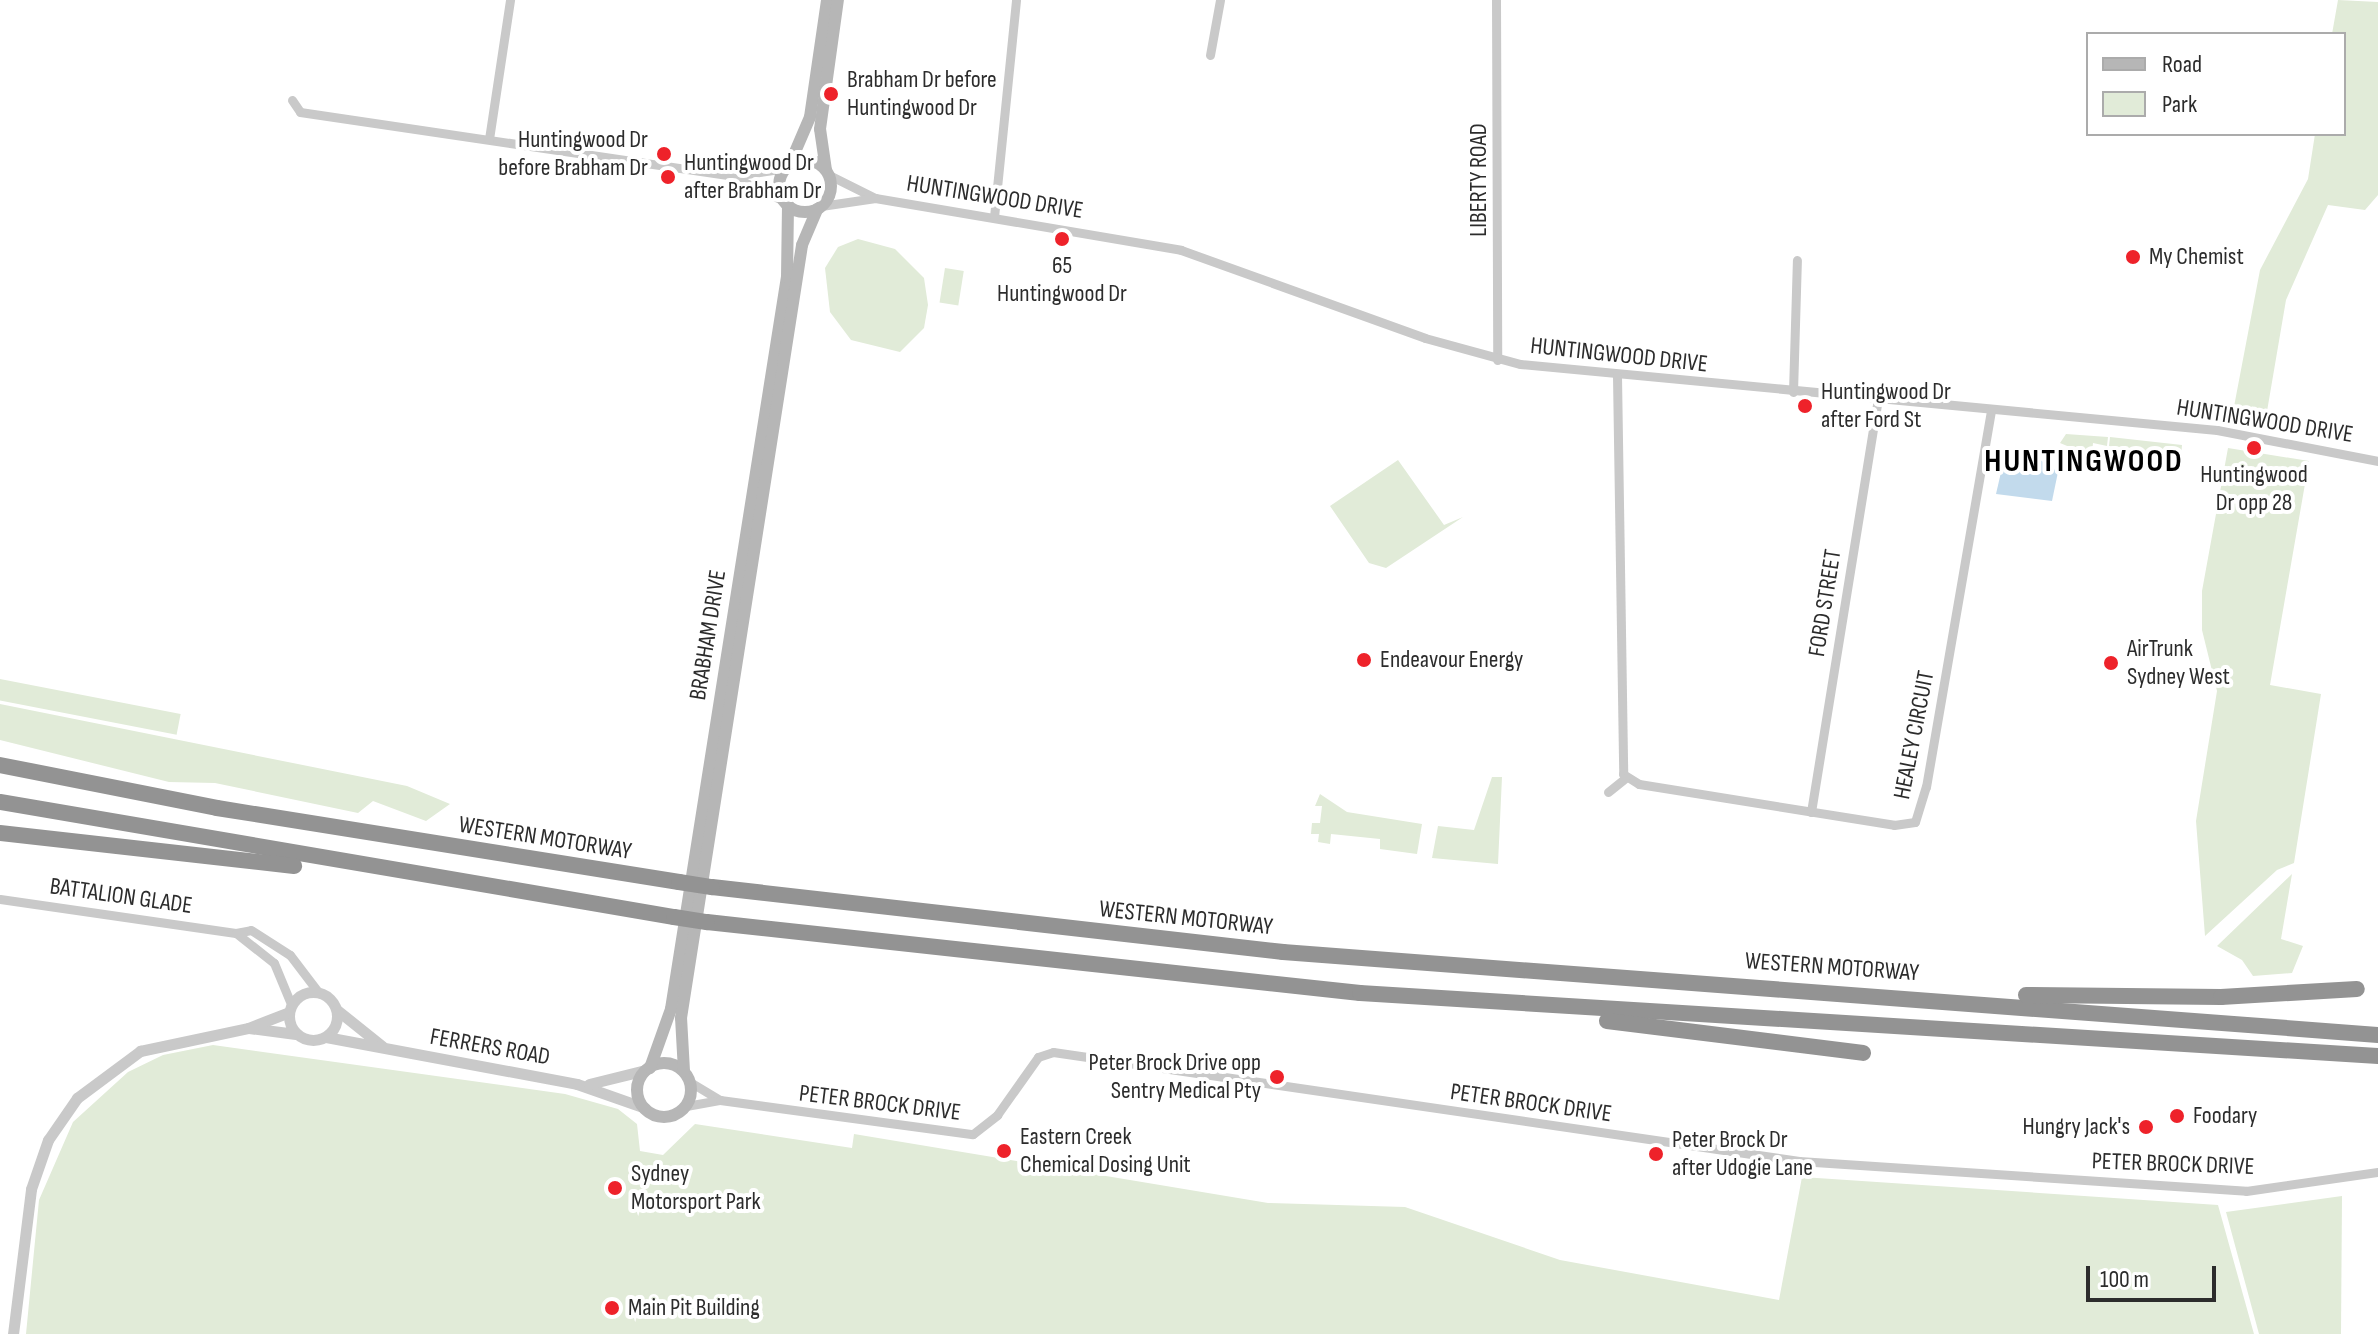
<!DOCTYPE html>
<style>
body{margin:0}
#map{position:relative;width:2378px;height:1334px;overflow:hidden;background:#fff;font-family:"Sofia Sans Condensed",sans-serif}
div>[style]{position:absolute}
.green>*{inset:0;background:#e1ebd8;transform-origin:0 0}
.water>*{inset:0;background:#c2daec}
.minor>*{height:9px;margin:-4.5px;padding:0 4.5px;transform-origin:4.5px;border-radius:4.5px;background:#c9c9c9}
.tertiary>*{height:11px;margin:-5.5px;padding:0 5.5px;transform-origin:5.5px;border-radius:5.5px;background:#c9c9c9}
.tertiary>.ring{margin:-5.5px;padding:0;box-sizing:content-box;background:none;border:11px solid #c9c9c9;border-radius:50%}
.secondary>*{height:12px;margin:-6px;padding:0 6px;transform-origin:6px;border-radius:6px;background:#b6b6b6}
.secondary>.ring{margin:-6px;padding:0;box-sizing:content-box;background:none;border:12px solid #b6b6b6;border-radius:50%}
.motorway>*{height:16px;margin:-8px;padding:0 8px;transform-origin:8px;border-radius:8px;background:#939393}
.motorway-bridge>*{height:16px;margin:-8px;padding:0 8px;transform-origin:8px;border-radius:8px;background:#939393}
.dots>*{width:22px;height:22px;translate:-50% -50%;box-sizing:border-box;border:4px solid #fff;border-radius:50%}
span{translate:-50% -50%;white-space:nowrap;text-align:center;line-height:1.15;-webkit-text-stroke:8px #fff;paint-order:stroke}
.poi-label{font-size:24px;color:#2c2c2c}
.left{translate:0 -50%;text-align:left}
.right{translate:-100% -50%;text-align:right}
.street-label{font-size:24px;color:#2c2c2c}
.district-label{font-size:32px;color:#000;font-weight:700;letter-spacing:2px}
.legend{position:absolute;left:2086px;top:32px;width:260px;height:104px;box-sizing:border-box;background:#fff;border:2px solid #ababab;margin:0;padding:10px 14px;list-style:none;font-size:24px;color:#2c2c2c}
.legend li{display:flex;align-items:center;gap:16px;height:40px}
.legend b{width:40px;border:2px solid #ababab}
.scale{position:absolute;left:2086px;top:1266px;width:130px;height:36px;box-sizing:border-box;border:4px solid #2c2c2c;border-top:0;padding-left:10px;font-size:24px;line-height:28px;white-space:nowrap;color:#2c2c2c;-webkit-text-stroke:6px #fff;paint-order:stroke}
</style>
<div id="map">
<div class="green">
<div style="clip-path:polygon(2338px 0,2378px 2px,2378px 195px,2365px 210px,2328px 205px,2286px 300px,2265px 423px,2232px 417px,2260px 270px,2308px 179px,2315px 134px,2344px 134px,2344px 34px,2332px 34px)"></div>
<div style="clip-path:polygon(858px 239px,895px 249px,924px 278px,928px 305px,924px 328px,900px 352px,851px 340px,830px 312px,825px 268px,838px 247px)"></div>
<div style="left:945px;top:268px;width:19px;height:35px;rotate:9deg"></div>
<div style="clip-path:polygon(2066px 434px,2108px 437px,2107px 446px,2093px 443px,2092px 454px,2084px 453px,2060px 443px)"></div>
<div style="clip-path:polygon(2110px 437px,2182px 445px,2181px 457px,2109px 446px)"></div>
<div style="clip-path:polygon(2228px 448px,2309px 461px,2270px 685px,2321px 694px,2294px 863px,2277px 870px,2205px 936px,2196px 821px,2217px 691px,2202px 630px,2202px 591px)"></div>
<div style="clip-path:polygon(1398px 460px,1444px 525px,1463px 517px,1386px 568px,1369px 563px,1330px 506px)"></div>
<div style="left:0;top:679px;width:184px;height:21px;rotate:11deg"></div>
<div style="clip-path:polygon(0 704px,407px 786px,450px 804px,426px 821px,373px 801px,358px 813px,215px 783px,169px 782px,0 740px)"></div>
<div style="clip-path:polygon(1492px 777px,1502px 777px,1498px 864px,1432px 858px,1438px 826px,1474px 830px)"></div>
<div style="clip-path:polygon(1320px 794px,1347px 812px,1422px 824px,1417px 854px,1380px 849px,1380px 839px,1331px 834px,1330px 844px,1318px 842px,1319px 834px,1311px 834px,1312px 823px,1320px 823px,1322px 806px,1315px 806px)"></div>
<div style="clip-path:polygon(2292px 874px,2281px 939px,2303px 946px,2292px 973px,2253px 976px,2242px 960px,2217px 946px)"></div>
<div style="clip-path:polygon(213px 1045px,565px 1094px,618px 1109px,637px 1124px,640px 1151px,663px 1155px,695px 1124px,852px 1148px,854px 1134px,1268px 1203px,1405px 1207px,1560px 1260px,1779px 1300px,1802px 1177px,2218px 1205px,2254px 1334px,26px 1334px,39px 1200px,73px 1122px,128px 1072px,163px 1055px)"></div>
<div style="clip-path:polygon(2342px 1196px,2341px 1334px,2259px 1334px,2226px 1212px)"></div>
</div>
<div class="water">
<div style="clip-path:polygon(2027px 451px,2058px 472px,2052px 501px,1996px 494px,2002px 468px)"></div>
</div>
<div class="minor">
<div style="left:1496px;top:0;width:360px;rotate:89.8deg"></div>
<div style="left:1210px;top:55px;width:56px;rotate:-79.7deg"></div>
<div style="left:292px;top:100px;width:14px;rotate:56deg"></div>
<div style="left:300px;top:112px;width:434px;rotate:8.4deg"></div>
<div style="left:729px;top:175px;width:63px;rotate:25.3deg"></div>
<div style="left:489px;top:139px;width:141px;rotate:-81.4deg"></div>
<div style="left:740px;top:175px;width:48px;rotate:-8.5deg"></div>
<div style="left:829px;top:175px;width:51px;rotate:26.6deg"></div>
<div style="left:875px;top:198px;width:310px;rotate:9.6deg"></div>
<div style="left:1181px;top:250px;width:259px;rotate:19.8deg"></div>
<div style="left:1425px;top:338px;width:98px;rotate:15.3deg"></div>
<div style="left:1520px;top:364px;width:700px;rotate:5.41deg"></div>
<div style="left:2217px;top:430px;width:164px;rotate:10.9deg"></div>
<div style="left:821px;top:206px;width:55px;rotate:-8.4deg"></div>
<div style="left:994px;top:217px;width:218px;rotate:-84.2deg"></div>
<div style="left:1617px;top:376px;width:398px;rotate:89.1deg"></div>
<div style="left:1623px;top:774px;width:19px;rotate:32deg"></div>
<div style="left:1639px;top:784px;width:258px;rotate:9.1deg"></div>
<div style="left:1894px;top:825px;width:21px;rotate:-8deg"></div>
<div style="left:1915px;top:822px;width:37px;rotate:-73deg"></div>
<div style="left:1926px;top:787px;width:383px;rotate:-80.2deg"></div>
<div style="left:1793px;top:392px;width:132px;rotate:-88.3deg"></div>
<div style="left:1608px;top:792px;width:22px;rotate:-39deg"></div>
<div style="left:1811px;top:812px;width:417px;rotate:-80.8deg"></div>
<div style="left:0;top:899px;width:238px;rotate:8.2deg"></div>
<div style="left:236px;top:933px;width:15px;rotate:-11deg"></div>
<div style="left:251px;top:930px;width:46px;rotate:32.7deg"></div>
<div style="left:290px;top:955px;width:48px;rotate:52.7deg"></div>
<div style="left:236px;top:933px;width:48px;rotate:38.3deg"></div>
<div style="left:274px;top:963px;width:44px;rotate:67.5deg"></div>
<div style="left:690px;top:1082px;width:35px;rotate:31deg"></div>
<div style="left:686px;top:1106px;width:35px;rotate:-10deg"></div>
<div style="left:720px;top:1100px;width:255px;rotate:7.7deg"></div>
<div style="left:973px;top:1134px;width:31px;rotate:-38deg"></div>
<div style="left:997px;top:1115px;width:71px;rotate:-54.7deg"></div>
<div style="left:1038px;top:1057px;width:16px;rotate:-18deg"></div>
<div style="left:1053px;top:1052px;width:754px;rotate:8.31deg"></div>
<div style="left:1799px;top:1161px;width:448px;rotate:3.8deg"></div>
<div style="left:2246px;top:1191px;width:133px;rotate:-8.2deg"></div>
</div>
<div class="tertiary">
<div class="ring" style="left:289px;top:992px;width:37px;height:37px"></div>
<div style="left:337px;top:1010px;width:58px;rotate:38.7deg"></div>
<div style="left:249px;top:1028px;width:47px;rotate:7.3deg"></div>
<div style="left:326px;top:1037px;width:255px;rotate:10.6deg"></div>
<div style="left:577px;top:1084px;width:72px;rotate:19.4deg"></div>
<div style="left:589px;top:1084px;width:59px;rotate:-13.8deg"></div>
<div style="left:13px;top:1334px;width:146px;rotate:-82.9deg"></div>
<div style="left:31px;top:1189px;width:52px;rotate:-70.9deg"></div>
<div style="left:48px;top:1140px;width:51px;rotate:-55.4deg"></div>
<div style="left:77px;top:1098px;width:79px;rotate:-36.7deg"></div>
<div style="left:140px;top:1051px;width:110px;rotate:-12deg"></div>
<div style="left:248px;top:1028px;width:44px;rotate:-21.3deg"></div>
</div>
<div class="secondary">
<div class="ring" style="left:779px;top:160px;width:40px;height:40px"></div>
<div style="left:789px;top:166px;width:53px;rotate:-66.8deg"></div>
<div style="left:810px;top:117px;width:118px;rotate:-81.7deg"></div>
<div style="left:826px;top:170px;width:41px;rotate:-98.3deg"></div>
<div style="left:820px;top:129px;width:130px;rotate:-82.1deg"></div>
<div class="ring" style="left:637px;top:1063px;width:42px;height:42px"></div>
<div style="left:650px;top:1068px;width:63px;rotate:-70.4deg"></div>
<div style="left:671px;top:1009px;width:741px;rotate:-81deg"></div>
<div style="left:787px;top:277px;width:72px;rotate:-89.2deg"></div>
<div style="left:684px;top:1071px;width:53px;rotate:-93.2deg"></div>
<div style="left:681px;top:1018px;width:782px;rotate:-81.1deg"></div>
<div style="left:802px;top:245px;width:39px;rotate:-67deg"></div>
</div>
<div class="motorway">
<div style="left:0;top:765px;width:221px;rotate:11.2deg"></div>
<div style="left:217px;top:808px;width:468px;rotate:9.1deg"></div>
<div style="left:0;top:802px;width:684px;rotate:9.68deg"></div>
<div style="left:0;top:833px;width:296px;rotate:6.4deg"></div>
<div style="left:712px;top:887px;width:575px;rotate:6.49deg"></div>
<div style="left:1283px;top:952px;width:1098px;rotate:4.33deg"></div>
<div style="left:707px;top:922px;width:657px;rotate:6.21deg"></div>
<div style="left:1360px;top:993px;width:1020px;rotate:3.54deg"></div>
<div style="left:2026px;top:995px;width:195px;rotate:0.6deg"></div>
<div style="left:2221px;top:997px;width:136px;rotate:-3.4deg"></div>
<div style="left:1607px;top:1021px;width:258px;rotate:7.1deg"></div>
</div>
<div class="motorway-bridge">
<div style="left:679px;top:882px;width:33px;rotate:9deg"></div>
<div style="left:674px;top:917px;width:33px;rotate:9deg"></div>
</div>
<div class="dots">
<div style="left:831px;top:94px;background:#ee222a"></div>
<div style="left:664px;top:154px;background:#ee222a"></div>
<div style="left:668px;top:177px;background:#ee222a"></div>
<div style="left:1062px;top:239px;background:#ee222a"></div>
<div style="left:2133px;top:257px;background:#ee222a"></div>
<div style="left:1805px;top:406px;background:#ee222a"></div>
<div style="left:2254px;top:448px;background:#ee222a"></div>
<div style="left:1364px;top:660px;background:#ee222a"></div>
<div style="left:2111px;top:663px;background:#ee222a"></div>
<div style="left:1277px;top:1077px;background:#ee222a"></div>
<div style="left:2177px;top:1116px;background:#ee222a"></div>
<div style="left:2146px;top:1127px;background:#ee222a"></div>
<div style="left:1004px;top:1151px;background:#ee222a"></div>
<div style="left:1656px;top:1154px;background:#ee222a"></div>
<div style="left:615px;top:1188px;background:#ee222a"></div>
<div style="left:612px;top:1308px;background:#ee222a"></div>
</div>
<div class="poi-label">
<span class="left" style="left:847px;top:94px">Brabham Dr before<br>Huntingwood Dr</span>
<span class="right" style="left:648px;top:154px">Huntingwood Dr<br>before Brabham Dr</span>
<span class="left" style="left:684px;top:177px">Huntingwood Dr<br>after Brabham Dr</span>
<span class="left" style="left:2149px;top:257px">My Chemist</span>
<span style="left:1062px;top:280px">65<br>Huntingwood Dr</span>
<span class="left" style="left:1821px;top:406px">Huntingwood Dr<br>after Ford St</span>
<span style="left:2254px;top:489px">Huntingwood<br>Dr opp 28</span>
<span class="left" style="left:2127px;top:663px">AirTrunk<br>Sydney West</span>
<span class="left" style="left:1380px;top:660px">Endeavour Energy</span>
<span class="right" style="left:1261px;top:1077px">Peter Brock Drive opp<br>Sentry Medical Pty</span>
<span class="left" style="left:2193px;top:1116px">Foodary</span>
<span class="right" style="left:2130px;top:1127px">Hungry Jack's</span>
<span class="left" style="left:1020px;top:1151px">Eastern Creek<br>Chemical Dosing Unit</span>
<span class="left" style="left:1672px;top:1154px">Peter Brock Dr<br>after Udogie Lane</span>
<span class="left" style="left:631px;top:1188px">Sydney<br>Motorsport Park</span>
<span class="left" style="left:628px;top:1308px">Main Pit Building</span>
</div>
<div class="street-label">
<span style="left:1479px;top:180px;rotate:-90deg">LIBERTY ROAD</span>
<span style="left:995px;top:197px;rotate:9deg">HUNTINGWOOD DRIVE</span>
<span style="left:1619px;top:355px;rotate:6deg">HUNTINGWOOD DRIVE</span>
<span style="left:2265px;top:421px;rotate:9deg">HUNTINGWOOD DRIVE</span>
<span style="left:1825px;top:603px;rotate:-81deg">FORD STREET</span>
<span style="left:708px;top:635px;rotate:-81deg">BRABHAM DRIVE</span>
<span style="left:1914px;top:735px;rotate:-79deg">HEALEY CIRCUIT</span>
<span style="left:545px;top:838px;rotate:9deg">WESTERN MOTORWAY</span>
<span style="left:121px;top:896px;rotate:8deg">BATTALION GLADE</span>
<span style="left:1186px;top:918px;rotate:6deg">WESTERN MOTORWAY</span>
<span style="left:1832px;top:967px;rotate:4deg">WESTERN MOTORWAY</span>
<span style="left:490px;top:1047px;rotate:10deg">FERRERS ROAD</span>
<span style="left:880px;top:1103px;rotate:7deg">PETER BROCK DRIVE</span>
<span style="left:1531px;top:1103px;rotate:8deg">PETER BROCK DRIVE</span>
<span style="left:2173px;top:1164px;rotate:2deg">PETER BROCK DRIVE</span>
</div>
<div class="district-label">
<span style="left:2084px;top:462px">HUNTINGWOOD</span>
</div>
<ul class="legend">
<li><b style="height:10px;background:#b6b6b6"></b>Road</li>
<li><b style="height:22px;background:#e1ebd8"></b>Park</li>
</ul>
<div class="scale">100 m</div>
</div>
